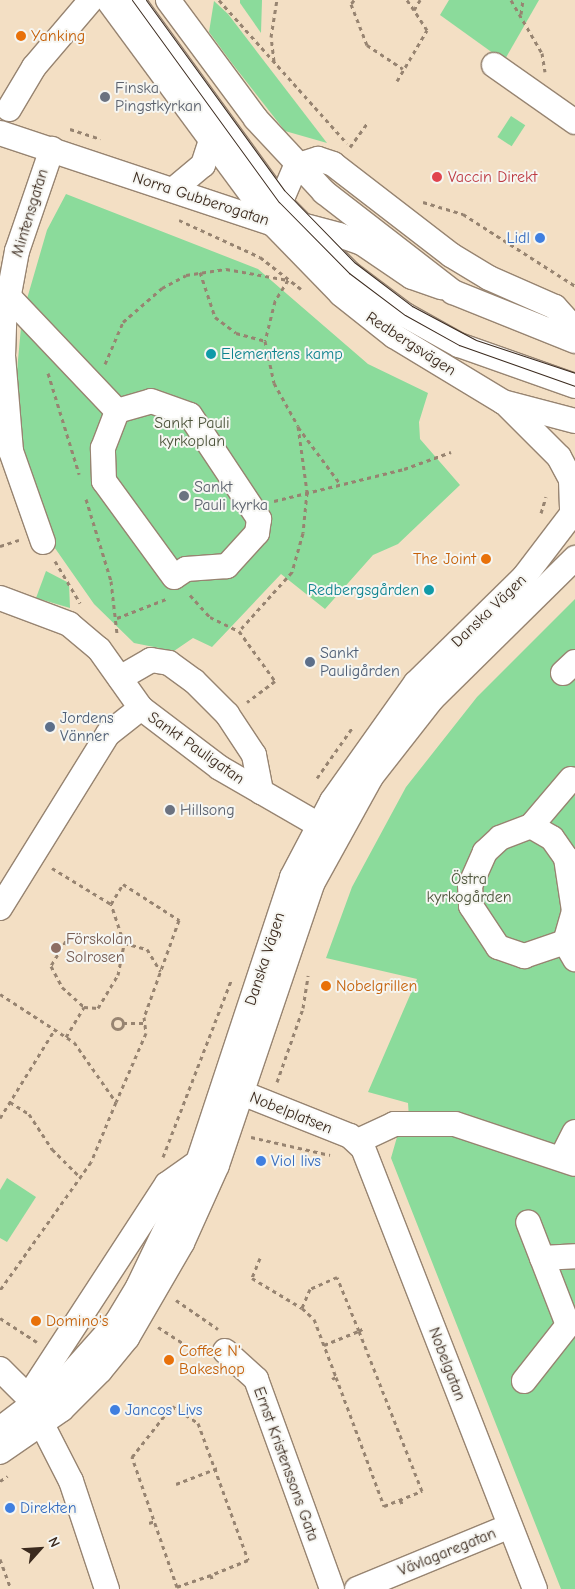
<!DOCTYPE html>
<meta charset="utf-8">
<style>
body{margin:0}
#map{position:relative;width:575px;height:1589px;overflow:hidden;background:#f3dfc4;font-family:"Comic Neue",sans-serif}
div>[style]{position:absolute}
.green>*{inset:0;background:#8bdb9b;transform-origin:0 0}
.path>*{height:3px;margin-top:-1.5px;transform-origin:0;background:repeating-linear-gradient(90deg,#978471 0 4px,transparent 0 8px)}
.path>.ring{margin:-1.5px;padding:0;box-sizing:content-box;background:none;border:3px solid #978471;border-radius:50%}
.roads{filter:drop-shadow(1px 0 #978471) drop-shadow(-1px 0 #978471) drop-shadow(0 1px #978471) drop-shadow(0 -1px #978471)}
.minor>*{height:24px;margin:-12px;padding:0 12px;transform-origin:12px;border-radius:12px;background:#fff}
.tram>*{height:1px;margin:-0.5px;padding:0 0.5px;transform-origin:0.5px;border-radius:0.5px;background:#3b2a1e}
.dots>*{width:14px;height:14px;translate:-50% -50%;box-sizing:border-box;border:2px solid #f6f6f2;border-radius:50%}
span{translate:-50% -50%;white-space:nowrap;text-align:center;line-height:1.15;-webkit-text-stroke:4px #f6f6f2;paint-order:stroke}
.food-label{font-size:16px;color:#c56008}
.left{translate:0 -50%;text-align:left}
.right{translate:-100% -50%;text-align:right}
.worship-label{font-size:16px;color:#5b616d}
.health-label{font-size:16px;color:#be3a42}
.street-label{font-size:16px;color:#3b2a1e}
.shop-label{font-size:16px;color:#366cbe}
.culture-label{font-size:16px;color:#0d838f}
.park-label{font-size:16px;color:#4f563d}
.service-label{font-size:16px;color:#4e5e75}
.education-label{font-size:16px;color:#785e54}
.north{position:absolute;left:15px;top:1524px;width:50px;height:50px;-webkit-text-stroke:4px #f6f6f2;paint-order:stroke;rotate:64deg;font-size:14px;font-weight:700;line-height:20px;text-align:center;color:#3b2a1e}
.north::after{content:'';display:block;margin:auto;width:18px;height:22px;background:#3b2a1e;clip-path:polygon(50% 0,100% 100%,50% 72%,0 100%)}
</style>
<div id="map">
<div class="green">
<div style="clip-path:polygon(240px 0,262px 0,261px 33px,240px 3px)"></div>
<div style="clip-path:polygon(449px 0,539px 0,504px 61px,440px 15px)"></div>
<div style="clip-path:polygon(214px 1px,228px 14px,327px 143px,285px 131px,231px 62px,209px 32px)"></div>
<div style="left:511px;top:116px;width:17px;height:25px;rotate:33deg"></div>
<div style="clip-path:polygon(66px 194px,258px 269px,368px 364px,428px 393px,419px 422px,420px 439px,460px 485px,398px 544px,373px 555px,325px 609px,281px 574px,212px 647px,193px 638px,174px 651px,134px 643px,94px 604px,50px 541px,13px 415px,22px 316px,47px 230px)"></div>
<div style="clip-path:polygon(46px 571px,69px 583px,70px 608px,36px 598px)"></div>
<div style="clip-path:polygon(575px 599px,575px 1589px,561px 1589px,391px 1158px,397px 1137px,410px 1134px,408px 1103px,368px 1092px,417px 979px,326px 958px,352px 887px,406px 787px,477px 697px)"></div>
<div style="clip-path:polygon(7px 1178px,36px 1197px,7px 1242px,0 1238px,0 1190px)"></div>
</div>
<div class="path">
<div style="left:219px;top:0;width:192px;rotate:48.2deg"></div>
<div style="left:354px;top:0;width:5px;rotate:127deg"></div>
<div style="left:351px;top:4px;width:44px;rotate:68.7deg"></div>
<div style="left:367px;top:45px;width:43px;rotate:33.7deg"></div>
<div style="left:407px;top:0;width:12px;rotate:55deg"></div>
<div style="left:511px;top:0;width:61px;rotate:59.7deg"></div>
<div style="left:542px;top:53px;width:19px;rotate:81deg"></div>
<div style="left:521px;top:14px;width:14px;rotate:-82deg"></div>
<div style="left:274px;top:61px;width:24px;rotate:-97deg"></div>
<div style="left:271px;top:37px;width:37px;rotate:-81deg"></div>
<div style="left:397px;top:81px;width:59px;rotate:-59.5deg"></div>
<div style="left:427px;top:30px;width:24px;rotate:-123deg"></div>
<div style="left:414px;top:10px;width:12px;rotate:-59deg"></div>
<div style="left:70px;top:129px;width:32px;rotate:18deg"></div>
<div style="left:350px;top:147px;width:31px;rotate:-54deg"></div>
<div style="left:423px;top:202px;width:42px;rotate:16.7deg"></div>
<div style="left:463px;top:214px;width:133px;rotate:32.7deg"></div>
<div style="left:179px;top:220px;width:89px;rotate:24.6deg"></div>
<div style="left:260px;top:257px;width:52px;rotate:38deg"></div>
<div style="left:200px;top:272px;width:47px;rotate:71.6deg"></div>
<div style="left:215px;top:317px;width:26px;rotate:37deg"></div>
<div style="left:236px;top:333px;width:30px;rotate:15deg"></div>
<div style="left:105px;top:364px;width:46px;rotate:-66.8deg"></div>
<div style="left:123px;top:322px;width:52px;rotate:-41.1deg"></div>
<div style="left:162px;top:288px;width:27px;rotate:-28deg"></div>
<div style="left:186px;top:275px;width:40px;rotate:-8.5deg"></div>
<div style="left:226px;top:269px;width:63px;rotate:10.1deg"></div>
<div style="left:288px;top:280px;width:25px;rotate:122deg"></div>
<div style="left:275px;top:301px;width:41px;rotate:104deg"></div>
<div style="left:265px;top:341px;width:43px;rotate:77.9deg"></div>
<div style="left:274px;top:383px;width:49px;rotate:60.8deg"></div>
<div style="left:298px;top:426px;width:67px;rotate:82.2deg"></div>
<div style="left:307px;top:492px;width:41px;rotate:95.6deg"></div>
<div style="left:303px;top:533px;width:41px;rotate:105.8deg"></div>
<div style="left:292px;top:572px;width:79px;rotate:131.9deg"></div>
<div style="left:239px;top:631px;width:62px;rotate:54.2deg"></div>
<div style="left:275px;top:681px;width:35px;rotate:143deg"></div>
<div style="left:48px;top:373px;width:106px;rotate:72.9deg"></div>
<div style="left:298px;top:427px;width:72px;rotate:53.4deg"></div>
<div style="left:86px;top:499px;width:86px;rotate:73deg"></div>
<div style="left:111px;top:581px;width:53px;rotate:83.5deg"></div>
<div style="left:274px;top:501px;width:134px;rotate:-13.8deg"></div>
<div style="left:404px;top:469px;width:50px;rotate:-19.9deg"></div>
<div style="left:541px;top:513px;width:17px;rotate:-73deg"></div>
<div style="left:0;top:546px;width:20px;rotate:-18deg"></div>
<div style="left:55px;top:561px;width:49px;rotate:59.2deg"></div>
<div style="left:190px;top:595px;width:30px;rotate:48deg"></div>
<div style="left:210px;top:617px;width:32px;rotate:26deg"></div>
<div style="left:117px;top:618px;width:53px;rotate:-21.2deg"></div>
<div style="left:317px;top:778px;width:61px;rotate:-55deg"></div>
<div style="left:52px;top:868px;width:69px;rotate:31.4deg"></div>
<div style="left:70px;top:934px;width:37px;rotate:121deg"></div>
<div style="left:51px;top:966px;width:24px;rotate:62deg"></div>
<div style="left:62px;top:987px;width:30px;rotate:42deg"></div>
<div style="left:124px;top:943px;width:24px;rotate:15deg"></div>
<div style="left:147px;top:949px;width:26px;rotate:59deg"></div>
<div style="left:0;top:994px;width:88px;rotate:33deg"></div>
<div style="left:74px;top:1042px;width:73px;rotate:55deg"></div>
<div style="left:116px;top:1102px;width:65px;rotate:112.6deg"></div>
<div style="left:91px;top:1162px;width:157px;rotate:125.4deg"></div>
<div class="ring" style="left:112.5px;top:1018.5px;width:8px;height:8px"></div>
<div style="left:123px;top:1023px;width:21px"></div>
<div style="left:66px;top:1037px;width:35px;rotate:-59deg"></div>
<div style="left:84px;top:1007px;width:14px;rotate:4deg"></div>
<div style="left:98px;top:1008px;width:39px;rotate:-59deg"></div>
<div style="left:118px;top:975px;width:33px;rotate:-79deg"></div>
<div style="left:124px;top:943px;width:41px;rotate:-108.4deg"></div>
<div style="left:111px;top:904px;width:23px;rotate:-59deg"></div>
<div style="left:123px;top:884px;width:67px;rotate:32.7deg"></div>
<div style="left:179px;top:920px;width:103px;rotate:109.8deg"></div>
<div style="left:144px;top:1017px;width:16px;rotate:83deg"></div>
<div style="left:146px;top:1033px;width:75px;rotate:113.5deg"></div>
<div style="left:277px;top:1082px;width:78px;rotate:-70.6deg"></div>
<div style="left:303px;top:1008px;width:33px;rotate:-81deg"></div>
<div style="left:10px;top:1102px;width:22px;rotate:32deg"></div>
<div style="left:29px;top:1114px;width:42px;rotate:56.7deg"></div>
<div style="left:52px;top:1149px;width:40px;rotate:45deg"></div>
<div style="left:0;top:1118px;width:105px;rotate:-58.3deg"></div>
<div style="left:251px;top:1137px;width:81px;rotate:12.8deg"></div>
<div style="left:163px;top:1157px;width:189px;rotate:-68.9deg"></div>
<div style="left:260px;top:1258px;width:22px;rotate:112deg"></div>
<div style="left:252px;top:1278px;width:58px;rotate:31deg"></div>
<div style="left:176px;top:1300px;width:51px;rotate:34.6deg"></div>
<div style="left:0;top:1318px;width:44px;rotate:33deg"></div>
<div style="left:158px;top:1327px;width:51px;rotate:33.1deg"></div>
<div style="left:324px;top:1345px;width:38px;rotate:-22deg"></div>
<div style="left:359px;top:1331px;width:58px;rotate:-112.2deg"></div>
<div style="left:337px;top:1277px;width:30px;rotate:156deg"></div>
<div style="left:310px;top:1289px;width:21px;rotate:113deg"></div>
<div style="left:302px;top:1308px;width:16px;rotate:43deg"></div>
<div style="left:314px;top:1319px;width:62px;rotate:69.2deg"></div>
<div style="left:332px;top:1379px;width:4px;rotate:-27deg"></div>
<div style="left:336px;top:1377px;width:138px;rotate:69.6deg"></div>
<div style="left:384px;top:1506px;width:41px;rotate:-21.5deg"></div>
<div style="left:422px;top:1491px;width:172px;rotate:-111.5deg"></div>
<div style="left:359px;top:1331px;width:6px;rotate:-31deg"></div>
<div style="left:0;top:1481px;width:9px;rotate:-32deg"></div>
<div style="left:176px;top:1484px;width:45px;rotate:-20.9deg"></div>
<div style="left:400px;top:1500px;width:6px;rotate:59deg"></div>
<div style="left:149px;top:1523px;width:6px;rotate:-18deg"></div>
<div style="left:0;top:1559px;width:32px;rotate:70deg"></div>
<div style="left:211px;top:1575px;width:36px;rotate:161deg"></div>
<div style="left:177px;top:1587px;width:138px;rotate:-109.1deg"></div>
<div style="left:132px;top:1457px;width:65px;rotate:-51.9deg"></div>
<div style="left:172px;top:1406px;width:31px;rotate:33deg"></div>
<div style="left:198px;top:1423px;width:146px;rotate:69.9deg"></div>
<div style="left:248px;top:1560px;width:40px;rotate:158deg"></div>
<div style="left:211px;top:1575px;width:4px;rotate:76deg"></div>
</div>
<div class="roads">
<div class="minor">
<div style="left:108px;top:0;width:278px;rotate:53.6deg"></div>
<div style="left:273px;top:224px;width:98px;rotate:45.8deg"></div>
<div style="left:341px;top:294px;width:68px;rotate:38.4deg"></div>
<div style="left:394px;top:336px;width:127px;rotate:31.2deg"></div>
<div style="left:503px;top:402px;width:74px;rotate:14.8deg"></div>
<div style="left:132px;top:0;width:250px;rotate:54deg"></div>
<div style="left:279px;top:202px;width:100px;rotate:45.4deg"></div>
<div style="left:349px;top:273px;width:70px;rotate:36.9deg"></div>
<div style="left:405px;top:315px;width:62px;rotate:29.1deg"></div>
<div style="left:459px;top:345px;width:123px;rotate:19.5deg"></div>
<div style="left:168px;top:0;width:148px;rotate:53.5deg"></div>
<div style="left:256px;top:119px;width:100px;rotate:47deg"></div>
<div style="left:324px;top:192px;width:163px;rotate:37.8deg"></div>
<div style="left:453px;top:292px;width:131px;rotate:21.9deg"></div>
<div style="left:494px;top:65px;width:99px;rotate:35.1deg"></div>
<div style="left:9px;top:109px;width:49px;rotate:-59.2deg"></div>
<div style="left:34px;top:67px;width:88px;rotate:-49.6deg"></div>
<div style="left:0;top:133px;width:288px;rotate:18.4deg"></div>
<div style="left:273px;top:224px;width:25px"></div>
<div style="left:298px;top:224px;width:42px;rotate:15deg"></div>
<div style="left:339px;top:235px;width:24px;rotate:19deg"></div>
<div style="left:362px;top:243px;width:60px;rotate:34.2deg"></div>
<div style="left:412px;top:277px;width:31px;rotate:19deg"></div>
<div style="left:173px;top:190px;width:39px;rotate:-40deg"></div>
<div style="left:203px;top:165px;width:25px;rotate:-72deg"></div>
<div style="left:275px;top:215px;width:53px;rotate:-66.8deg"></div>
<div style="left:296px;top:166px;width:23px;rotate:-18deg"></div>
<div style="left:318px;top:159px;width:16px;rotate:18deg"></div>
<div style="left:333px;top:164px;width:149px;rotate:37.6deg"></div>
<div style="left:451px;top:255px;width:44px;rotate:31.2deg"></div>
<div style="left:489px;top:278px;width:72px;rotate:23.7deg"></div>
<div style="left:555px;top:307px;width:30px;rotate:48deg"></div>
<div style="left:0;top:295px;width:8px;rotate:7deg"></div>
<div style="left:8px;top:296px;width:158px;rotate:46.5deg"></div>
<div style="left:151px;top:401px;width:41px;rotate:19.7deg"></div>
<div style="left:190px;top:415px;width:125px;rotate:56.4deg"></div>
<div style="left:259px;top:519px;width:14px;rotate:98deg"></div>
<div style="left:257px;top:533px;width:45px;rotate:132.3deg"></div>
<div style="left:227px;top:566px;width:41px;rotate:175.8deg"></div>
<div style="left:186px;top:569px;width:14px;rotate:146deg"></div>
<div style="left:174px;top:577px;width:119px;rotate:-126.1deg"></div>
<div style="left:104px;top:481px;width:33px;rotate:-92deg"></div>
<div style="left:103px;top:448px;width:40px;rotate:-69deg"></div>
<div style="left:117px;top:411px;width:35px;rotate:-16deg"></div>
<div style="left:506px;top:404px;width:75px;rotate:45deg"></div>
<div style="left:559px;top:457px;width:26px;rotate:62deg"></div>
<div style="left:571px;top:480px;width:34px;rotate:88deg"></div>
<div style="left:43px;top:542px;width:96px;rotate:-109.4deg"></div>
<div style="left:11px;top:451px;width:95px;rotate:-94.8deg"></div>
<div style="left:3px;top:356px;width:35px;rotate:-88deg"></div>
<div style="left:4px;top:321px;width:71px;rotate:-79.5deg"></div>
<div style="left:17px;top:251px;width:108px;rotate:-71.1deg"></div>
<div style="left:0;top:598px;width:74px;rotate:20.6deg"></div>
<div style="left:69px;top:624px;width:39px;rotate:40deg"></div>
<div style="left:99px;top:649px;width:72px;rotate:54.6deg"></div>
<div style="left:563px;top:673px;width:16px;rotate:-43deg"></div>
<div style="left:120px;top:678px;width:36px;rotate:-30deg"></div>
<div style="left:151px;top:660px;width:18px;rotate:9deg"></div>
<div style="left:169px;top:663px;width:31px;rotate:36deg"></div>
<div style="left:194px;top:681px;width:47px;rotate:45deg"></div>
<div style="left:227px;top:714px;width:49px;rotate:56.6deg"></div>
<div style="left:254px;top:755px;width:38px;rotate:79deg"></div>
<div style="left:571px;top:779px;width:62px;rotate:130.4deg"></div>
<div style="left:531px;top:826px;width:33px;rotate:159deg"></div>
<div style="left:500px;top:838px;width:21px;rotate:137deg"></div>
<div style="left:485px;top:852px;width:36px;rotate:114deg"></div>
<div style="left:470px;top:885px;width:21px;rotate:87deg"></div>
<div style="left:471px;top:906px;width:49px;rotate:56.6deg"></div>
<div style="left:498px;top:947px;width:28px;rotate:19deg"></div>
<div style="left:524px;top:956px;width:43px;rotate:-18.9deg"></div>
<div style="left:565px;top:942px;width:20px;rotate:60deg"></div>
<div style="left:531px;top:826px;width:24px;rotate:30deg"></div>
<div style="left:552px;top:838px;width:24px;rotate:55deg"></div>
<div style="left:566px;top:858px;width:54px;rotate:81.4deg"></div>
<div style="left:574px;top:911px;width:32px;rotate:106deg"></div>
<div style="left:0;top:908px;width:205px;rotate:-58.2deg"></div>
<div style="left:108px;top:734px;width:42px;rotate:-38.2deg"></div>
<div style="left:141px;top:708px;width:99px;rotate:37.2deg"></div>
<div style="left:220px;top:768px;width:128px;rotate:30deg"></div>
<div style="left:227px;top:1087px;width:132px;rotate:21.7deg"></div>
<div style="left:350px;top:1136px;width:18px;rotate:43deg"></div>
<div style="left:363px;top:1148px;width:473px;rotate:68.7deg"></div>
<div style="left:358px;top:1141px;width:40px;rotate:-25deg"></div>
<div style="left:394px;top:1124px;width:61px"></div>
<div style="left:455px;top:1124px;width:126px;rotate:18.4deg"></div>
<div style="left:562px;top:1157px;width:28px;rotate:-63deg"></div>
<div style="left:542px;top:1258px;width:33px;rotate:-3deg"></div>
<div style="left:225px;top:1351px;width:42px;rotate:42.1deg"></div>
<div style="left:256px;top:1379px;width:223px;rotate:70.1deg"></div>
<div style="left:0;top:1369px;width:40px;rotate:45deg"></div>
<div style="left:28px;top:1397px;width:94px;rotate:62.9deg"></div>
<div style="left:71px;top:1481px;width:114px;rotate:71.6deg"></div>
<div style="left:524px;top:1381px;width:71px;rotate:-51.8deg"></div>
<div style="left:568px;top:1325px;width:110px;rotate:-111.2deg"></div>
<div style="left:28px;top:1397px;width:254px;rotate:-56.9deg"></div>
<div style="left:167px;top:1184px;width:38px;rotate:-35deg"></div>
<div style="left:0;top:1429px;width:84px;rotate:-37.3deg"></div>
<div style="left:67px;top:1378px;width:75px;rotate:-48.2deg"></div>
<div style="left:117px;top:1322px;width:41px;rotate:-59deg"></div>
<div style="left:138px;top:1287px;width:139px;rotate:-64.4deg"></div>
<div style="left:198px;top:1162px;width:300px;rotate:-71.7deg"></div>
<div style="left:292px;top:877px;width:86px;rotate:-62.2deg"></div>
<div style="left:332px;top:801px;width:145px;rotate:-54.6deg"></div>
<div style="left:416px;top:683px;width:151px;rotate:-44.5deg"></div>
<div style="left:524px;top:577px;width:84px;rotate:-52.7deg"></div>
<div style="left:0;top:1452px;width:75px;rotate:-34.7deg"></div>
<div style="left:62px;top:1409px;width:54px;rotate:-45deg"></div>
<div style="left:100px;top:1371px;width:43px;rotate:-50.7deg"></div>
<div style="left:127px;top:1338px;width:110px;rotate:-59.9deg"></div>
<div style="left:182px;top:1243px;width:85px;rotate:-65.8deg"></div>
<div style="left:217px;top:1165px;width:297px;rotate:-71.3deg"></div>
<div style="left:312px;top:884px;width:122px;rotate:-61.1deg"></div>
<div style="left:371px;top:777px;width:99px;rotate:-52deg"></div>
<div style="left:432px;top:699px;width:201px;rotate:-44.6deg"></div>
<div style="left:357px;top:1589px;width:165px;rotate:-22.4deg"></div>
</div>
</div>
<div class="tram">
<div style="left:132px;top:0;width:250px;rotate:54deg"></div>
<div style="left:279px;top:202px;width:100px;rotate:45.4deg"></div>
<div style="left:349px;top:273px;width:70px;rotate:36.9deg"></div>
<div style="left:405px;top:315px;width:62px;rotate:29.1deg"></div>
<div style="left:459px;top:345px;width:123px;rotate:19.5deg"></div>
<div style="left:146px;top:0;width:235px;rotate:54deg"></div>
<div style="left:284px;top:190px;width:100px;rotate:45.8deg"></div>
<div style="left:354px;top:262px;width:73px;rotate:37.2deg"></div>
<div style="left:412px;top:306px;width:72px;rotate:28deg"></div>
<div style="left:476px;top:340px;width:104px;rotate:18.4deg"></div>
</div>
<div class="dots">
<div style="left:21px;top:36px;background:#e8710a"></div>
<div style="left:105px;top:97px;background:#6b7280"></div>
<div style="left:437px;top:177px;background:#e0444e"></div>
<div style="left:540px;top:238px;background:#3f7fe0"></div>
<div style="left:211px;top:354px;background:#0f9aa8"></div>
<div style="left:184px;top:496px;background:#6b7280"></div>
<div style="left:486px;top:559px;background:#e8710a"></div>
<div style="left:429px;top:590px;background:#0f9aa8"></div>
<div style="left:310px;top:662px;background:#5c6f8a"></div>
<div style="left:50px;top:727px;background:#5c6f8a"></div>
<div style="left:170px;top:810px;background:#6b7280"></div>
<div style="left:56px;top:948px;background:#8d6e63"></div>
<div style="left:326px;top:986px;background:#e8710a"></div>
<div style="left:261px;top:1161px;background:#3f7fe0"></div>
<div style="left:36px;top:1321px;background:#e8710a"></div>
<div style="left:169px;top:1360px;background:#e8710a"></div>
<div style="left:115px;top:1410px;background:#3f7fe0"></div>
<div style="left:10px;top:1508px;background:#3f7fe0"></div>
</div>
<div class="food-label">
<span class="left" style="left:31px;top:36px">Yanking</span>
<span class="right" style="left:476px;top:559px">The Joint</span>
<span class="left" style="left:336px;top:986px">Nobelgrillen</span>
<span class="left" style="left:46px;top:1321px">Domino's</span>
<span class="left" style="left:179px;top:1360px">Coffee N'<br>Bakeshop</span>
</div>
<div class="worship-label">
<span class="left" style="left:115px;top:97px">Finska<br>Pingstkyrkan</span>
<span class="left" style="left:194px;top:496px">Sankt<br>Pauli kyrka</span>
<span class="left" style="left:180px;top:810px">Hillsong</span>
</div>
<div class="health-label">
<span class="left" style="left:448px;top:177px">Vaccin Direkt</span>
</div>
<div class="street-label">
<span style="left:201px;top:199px;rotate:18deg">Norra Gubberogatan</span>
<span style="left:30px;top:213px;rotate:-73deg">Mintensgatan</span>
<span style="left:411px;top:344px;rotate:33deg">Redbergsvägen</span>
<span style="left:489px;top:611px;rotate:-44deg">Danska Vägen</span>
<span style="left:196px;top:748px;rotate:35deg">Sankt Pauligatan</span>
<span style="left:265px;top:959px;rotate:-72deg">Danska Vägen</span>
<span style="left:291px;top:1113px;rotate:22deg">Nobelplatsen</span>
<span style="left:447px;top:1364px;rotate:69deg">Nobelgatan</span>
<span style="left:286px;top:1464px;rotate:70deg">Ernst Kristenssons Gata</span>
<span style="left:447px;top:1552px;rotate:-22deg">Vävlagaregatan</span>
</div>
<div class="shop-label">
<span class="right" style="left:530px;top:238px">Lidl</span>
<span class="left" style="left:271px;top:1161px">Viol livs</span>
<span class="left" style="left:125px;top:1410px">Jancos Livs</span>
<span class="left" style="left:20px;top:1508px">Direkten</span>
</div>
<div class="culture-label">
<span class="left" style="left:221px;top:354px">Elementens kamp</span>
<span class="right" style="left:419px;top:590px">Redbergsgården</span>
</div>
<div class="park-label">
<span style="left:192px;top:432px">Sankt Pauli<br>kyrkoplan</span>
<span style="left:469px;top:888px">Östra<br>kyrkogården</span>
</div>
<div class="service-label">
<span class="left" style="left:320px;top:662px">Sankt<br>Pauligården</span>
<span class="left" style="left:60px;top:727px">Jordens<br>Vänner</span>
</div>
<div class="education-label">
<span class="left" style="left:66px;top:948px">Förskolan<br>Solrosen</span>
</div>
<div class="north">N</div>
</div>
